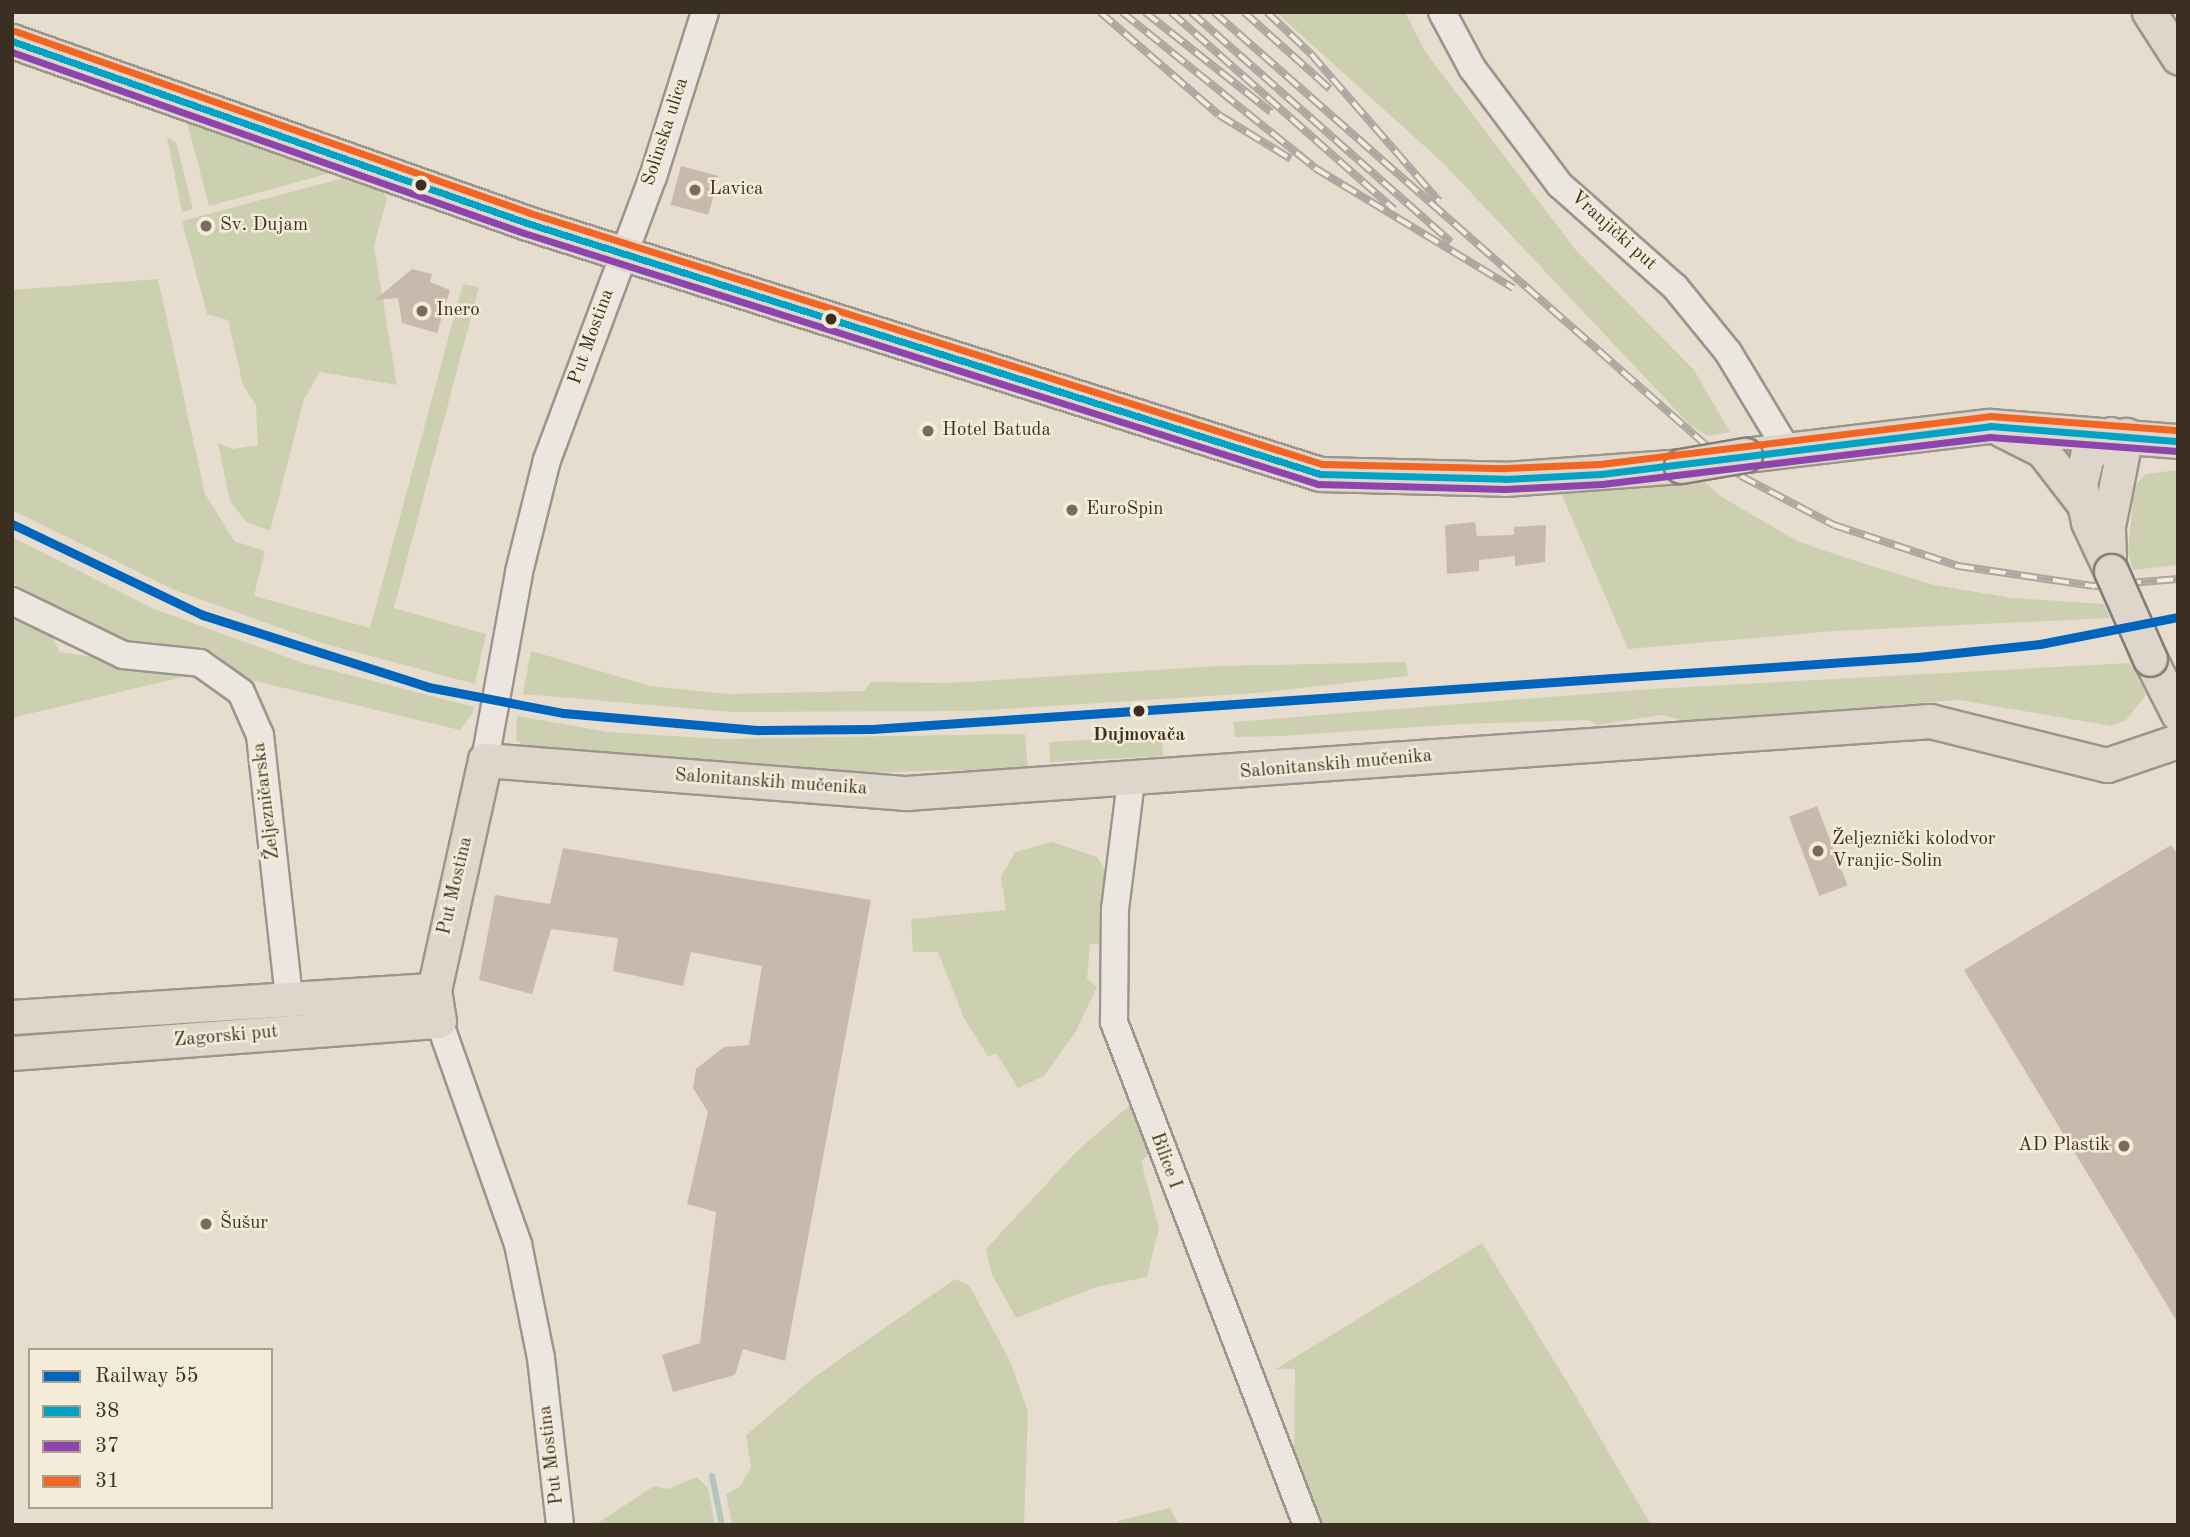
<!DOCTYPE html>
<meta charset="utf-8">
<style>
body{margin:0}
#map{position:relative;width:2190px;height:1537px;overflow:hidden;background:#e6ddcf;font-family:"Old Standard TT",serif}
div>[style]{position:absolute}
.green>*{inset:0;background:#cccfb0;transform-origin:0 0}
.stream>*{height:6px;margin:-3px;padding:0 3px;transform-origin:3px;border-radius:3px;background:#b1c7bd}
.building>*{inset:0;background:#c8b9ac;transform-origin:0 0}
.roads{filter:drop-shadow(2px 0 #9c958b) drop-shadow(-2px 0 #9c958b) drop-shadow(0 2px #9c958b) drop-shadow(0 -2px #9c958b)}
.minor>*{height:26px;margin:-13px;padding:0 13px;transform-origin:13px;border-radius:13px;background:#ebe6df}
.major>*{height:33px;margin:-16.5px;padding:0 16.5px;transform-origin:16.5px;border-radius:16.5px;background:#ded6ca}
.rail>*{height:8px;margin-top:-4px;transform-origin:0;background:repeating-linear-gradient(90deg,#f5ebd9 0 16px,#aca7a1 0 32px);box-sizing:border-box;border-block:2px solid #aca7a1}
.bridges{filter:drop-shadow(2px 0 #847d74) drop-shadow(-2px 0 #847d74) drop-shadow(0 2px #847d74) drop-shadow(0 -2px #847d74)}
.major-bridge>*{height:33px;margin:-16.5px;padding:0 16.5px;transform-origin:16.5px;border-radius:16.5px;background:#ded6ca}
.bus-1>*{height:7px;margin:-3.5px;padding:0 3.5px;transform-origin:3.5px;border-radius:3.5px;background:#03a3c5}
.bus-2>*{height:7px;margin:-3.5px;padding:0 3.5px;transform-origin:3.5px;border-radius:3.5px;background:#8e44ad}
.bus-3>*{height:7px;margin:-3.5px;padding:0 3.5px;transform-origin:3.5px;border-radius:3.5px;background:#f26522}
.rail-1>*{height:9px;margin:-4.5px;padding:0 4.5px;transform-origin:4.5px;border-radius:4.5px;background:#0065bd}
.dots>*{width:19px;height:19px;translate:-50% -50%;box-sizing:border-box;border:4px solid #f5ebd9;border-radius:50%}
span{translate:-50% -50%;white-space:nowrap;text-align:center;line-height:1.15;-webkit-text-stroke:5px #f5ebd9;paint-order:stroke}
.street-label{font-size:19px;color:#3b2f22}
.poi-label{font-size:19px;color:#3b2f22}
.left{translate:0 -50%;text-align:left}
.right{translate:-100% -50%;text-align:right}
.stop-label{font-size:19px;color:#3b2f22;font-weight:700}
.frame{position:absolute;inset:0;border:14px solid #3b2f22;pointer-events:none}
.legend{position:absolute;left:28px;top:1348px;width:245px;height:161px;box-sizing:border-box;background:#f5ebd9;border:2px solid #aba090;margin:0;padding:9px 12px;list-style:none;font-size:21px;color:#3b2f22}
.legend li{display:flex;align-items:center;gap:14px;height:35px}
.legend b{width:35px;border:2px solid #aba090}
</style>
<div id="map">
<div class="green">
<div style="clip-path:polygon(1276px 12px,1405px 12px,1426px 53px,1575px 249px,1694px 370px,1730px 432px,1708px 436px,1690px 425px,1443px 163px)"></div>
<div style="clip-path:polygon(187px 122px,338px 171px,209px 206px)"></div>
<div style="clip-path:polygon(167px 137px,176px 142px,193px 209px,182px 212px)"></div>
<div style="clip-path:polygon(355px 175px,380px 185px,387px 199px,374px 246px,397px 385px,320px 372px,304px 399px,270px 531px,246px 522px,230px 501px,218px 443px,233px 449px,258px 445px,256px 405px,243px 385px,228px 320px,207px 314px,182px 221px)"></div>
<div style="clip-path:polygon(158px 279px,205px 494px,234px 541px,265px 551px,254px 596px,370px 628px,463px 284px,479px 287px,394px 608px,486px 634px,475px 684px,322px 643px,177px 591px,12px 510px,12px 290px)"></div>
<div style="clip-path:polygon(2178px 470px,2178px 565px,2133px 570px,2128px 553px,2134px 487px,2146px 474px)"></div>
<div style="clip-path:polygon(1697px 475px,1720px 496px,1797px 541px,1846px 558px,1934px 585px,2013px 598px,2104px 604px,2110px 618px,1834px 631px,1628px 649px,1561px 493px)"></div>
<div style="clip-path:polygon(12px 537px,154px 609px,303px 663px,474px 707px,472px 714px,460px 730px,247px 679px,200px 650px,120px 639px,12px 583px)"></div>
<div style="clip-path:polygon(12px 611px,48px 628px,60px 652px,199px 673px,12px 718px)"></div>
<div style="clip-path:polygon(531px 651px,651px 686px,727px 694px,864px 691px,871px 682px,949px 683px,1219px 666px,1406px 662px,1408px 676px,1256px 693px,971px 711px,732px 712px,523px 694px)"></div>
<div style="clip-path:polygon(2130px 663px,2146px 695px,2126px 720px,2112px 726px,1959px 700px,1686px 721px,1661px 715px,1597px 725px,1589px 720px,1462px 724px,1280px 736px,1235px 737px,1233px 722px,1651px 689px)"></div>
<div style="clip-path:polygon(517px 716px,608px 732px,722px 739px,1025px 734px,1028px 768px,826px 774px,529px 749px,516px 740px)"></div>
<div style="left:1162px;top:736px;width:20px;height:113px;rotate:87deg"></div>
<div style="clip-path:polygon(1052px 842px,1097px 857px,1105px 870px,1101px 944px,1090px 944px,1087px 979px,1097px 987px,1076px 1031px,1044px 1076px,1018px 1088px,997px 1054px,988px 1056px,964px 1018px,938px 952px,913px 952px,911px 919px,1006px 910px,1001px 877px,1015px 852px)"></div>
<div style="clip-path:polygon(1130px 1105px,1137px 1109px,1154px 1150px,1141px 1161px,1159px 1228px,1147px 1277px,1096px 1287px,1016px 1318px,992px 1274px,986px 1249px,1076px 1152px)"></div>
<div style="clip-path:polygon(1482px 1243px,1575px 1395px,1651px 1525px,1323px 1525px,1294px 1456px,1295px 1369px,1276px 1369px)"></div>
<div style="clip-path:polygon(955px 1279px,969px 1285px,1010px 1361px,1028px 1412px,1024px 1525px,732px 1525px,726px 1494px,740px 1487px,751px 1467px,746px 1435px,813px 1378px)"></div>
<div style="clip-path:polygon(697px 1477px,708px 1488px,715px 1525px,595px 1525px,654px 1486px,668px 1489px)"></div>
<div style="clip-path:polygon(1170px 1508px,1179px 1525px,1117px 1525px,1118px 1521px)"></div>
</div>
<div class="stream">
<div style="left:712px;top:1476px;width:50px;rotate:78.5deg"></div>
</div>
<div class="building">
<div style="left:681px;top:166px;width:39px;height:40px;rotate:15deg"></div>
<div style="clip-path:polygon(412px 269px,432px 274px,430px 282px,450px 290px,437px 333px,402px 323px,398px 298px,375px 300px)"></div>
<div style="clip-path:polygon(1475px 522px,1477px 536px,1514px 535px,1514px 527px,1546px 525px,1545px 562px,1515px 566px,1515px 556px,1479px 560px,1479px 571px,1447px 574px,1445px 525px)"></div>
<div style="left:1817px;top:806px;width:85px;height:30px;rotate:69deg"></div>
<div style="clip-path:polygon(2171px 845px,2178px 855px,2178px 1323px,1964px 970px)"></div>
<div style="clip-path:polygon(563px 848px,871px 900px,785px 1361px,743px 1349px,735px 1375px,673px 1392px,662px 1355px,700px 1343px,716px 1212px,687px 1204px,708px 1112px,693px 1088px,696px 1069px,724px 1047px,749px 1045px,762px 966px,691px 952px,683px 986px,613px 971px,618px 938px,551px 929px,532px 994px,479px 980px,495px 895px,550px 904px)"></div>
</div>
<div class="roads">
<div class="minor">
<div style="left:1442px;top:12px;width:64px;rotate:61.8deg"></div>
<div style="left:1472px;top:68px;width:146px;rotate:53.1deg"></div>
<div style="left:1560px;top:185px;width:154px;rotate:41.6deg"></div>
<div style="left:1675px;top:287px;width:84px;rotate:50.8deg"></div>
<div style="left:1728px;top:352px;width:112px;rotate:58.9deg"></div>
<div style="left:12px;top:601px;width:123px;rotate:25.9deg"></div>
<div style="left:123px;top:655px;width:77px;rotate:5.9deg"></div>
<div style="left:200px;top:663px;width:50px;rotate:35.3deg"></div>
<div style="left:241px;top:692px;width:47px;rotate:66.2deg"></div>
<div style="left:260px;top:735px;width:263px;rotate:83.7deg"></div>
<div style="left:485px;top:760px;width:191px;rotate:-79.7deg"></div>
<div style="left:519px;top:572px;width:115px;rotate:-76deg"></div>
<div style="left:547px;top:460px;width:302px;rotate:-69.5deg"></div>
<div style="left:653px;top:177px;width:173px;rotate:-72.5deg"></div>
<div style="left:1131px;top:781px;width:129px;rotate:97.1deg"></div>
<div style="left:1115px;top:909px;width:113px;rotate:90.5deg"></div>
<div style="left:1114px;top:1022px;width:539px;rotate:69.01deg"></div>
<div style="left:439px;top:1021px;width:237px;rotate:70.5deg"></div>
<div style="left:518px;top:1244px;width:116px;rotate:78.6deg"></div>
<div style="left:541px;top:1358px;width:168px;rotate:83.5deg"></div>
</div>
<div class="major">
<div style="left:2149px;top:12px;width:54px;rotate:57.2deg"></div>
<div style="left:12px;top:41px;width:546px;rotate:19.46deg"></div>
<div style="left:527px;top:223px;width:832px;rotate:17.56deg"></div>
<div style="left:1320px;top:474px;width:185px;rotate:1.5deg"></div>
<div style="left:1505px;top:479px;width:176px;rotate:-4.2deg"></div>
<div style="left:2002px;top:430px;width:45px;rotate:26.6deg"></div>
<div style="left:2042px;top:450px;width:67px;rotate:52.3deg"></div>
<div style="left:2111px;top:434px;width:33px;rotate:137deg"></div>
<div style="left:2087px;top:456px;width:29px;rotate:104deg"></div>
<div style="left:2080px;top:484px;width:39px;rotate:78deg"></div>
<div style="left:2088px;top:522px;width:54px;rotate:64.9deg"></div>
<div style="left:1745px;top:455px;width:247px;rotate:-6.8deg"></div>
<div style="left:1990px;top:426px;width:189px;rotate:4.6deg"></div>
<div style="left:2109px;top:558px;width:32px;rotate:-92deg"></div>
<div style="left:2108px;top:526px;width:93px;rotate:-78.8deg"></div>
<div style="left:2150px;top:659px;width:62px;rotate:63deg"></div>
<div style="left:12px;top:1017px;width:423px;rotate:-3.7deg"></div>
<div style="left:12px;top:1053px;width:428px;rotate:-4.3deg"></div>
<div style="left:439px;top:1021px;width:31px;rotate:-99deg"></div>
<div style="left:434px;top:990px;width:236px;rotate:-77.5deg"></div>
<div style="left:485px;top:760px;width:422px;rotate:4.5deg"></div>
<div style="left:906px;top:793px;width:1027px;rotate:-4.02deg"></div>
<div style="left:1930px;top:721px;width:182px;rotate:14deg"></div>
<div style="left:2107px;top:765px;width:75px;rotate:-18.7deg"></div>
</div>
</div>
<div class="rail">
<div style="left:1100px;top:12px;width:157px;rotate:40.9deg"></div>
<div style="left:1219px;top:115px;width:84px;rotate:31.4deg"></div>
<div style="left:1122px;top:12px;width:248px;rotate:38.9deg"></div>
<div style="left:1315px;top:168px;width:232px;rotate:31.2deg"></div>
<div style="left:1145px;top:12px;width:161px;rotate:38.4deg"></div>
<div style="left:1171px;top:12px;width:298px;rotate:41.5deg"></div>
<div style="left:1191px;top:12px;width:347px;rotate:41.5deg"></div>
<div style="left:1214px;top:12px;width:702px;rotate:41.36deg"></div>
<div style="left:1741px;top:476px;width:105px;rotate:27.8deg"></div>
<div style="left:1834px;top:525px;width:131px;rotate:18.3deg"></div>
<div style="left:1958px;top:566px;width:136px;rotate:8.4deg"></div>
<div style="left:2093px;top:586px;width:85px;rotate:-4.7deg"></div>
<div style="left:1244px;top:12px;width:115px;rotate:41.8deg"></div>
<div style="left:1267px;top:12px;width:61px;rotate:43.7deg"></div>
<div style="left:1311px;top:54px;width:195px;rotate:49deg"></div>
</div>
<div class="bridges">
<div class="major-bridge">
<div style="left:1681px;top:466px;width:65px;rotate:-9.8deg"></div>
<div style="left:2111px;top:571px;width:96px;rotate:66.1deg"></div>
</div>
</div>
<div class="bus-1">
<div style="left:12px;top:41px;width:546px;rotate:19.46deg"></div>
<div style="left:527px;top:223px;width:832px;rotate:17.56deg"></div>
<div style="left:1320px;top:474px;width:185px;rotate:1.5deg"></div>
<div style="left:1505px;top:479px;width:96px;rotate:-3deg"></div>
<div style="left:1601px;top:474px;width:392px;rotate:-7deg"></div>
<div style="left:1990px;top:426px;width:189px;rotate:4.6deg"></div>
</div>
<div class="bus-2">
<div style="left:12px;top:52px;width:543px;rotate:19.47deg"></div>
<div style="left:524px;top:233px;width:833px;rotate:17.54deg"></div>
<div style="left:1318px;top:484px;width:187px;rotate:1.5deg"></div>
<div style="left:1505px;top:489px;width:97px;rotate:-3deg"></div>
<div style="left:1602px;top:484px;width:391px;rotate:-6.9deg"></div>
<div style="left:1990px;top:437px;width:188px;rotate:4.3deg"></div>
</div>
<div class="bus-3">
<div style="left:15px;top:31px;width:546px;rotate:19.46deg"></div>
<div style="left:530px;top:213px;width:831px;rotate:17.58deg"></div>
<div style="left:1322px;top:464px;width:183px;rotate:1.3deg"></div>
<div style="left:1505px;top:468px;width:95px;rotate:-2.4deg"></div>
<div style="left:1600px;top:464px;width:393px;rotate:-7deg"></div>
<div style="left:1990px;top:416px;width:189px;rotate:4.3deg"></div>
</div>
<div class="rail-1">
<div style="left:12px;top:524px;width:212px;rotate:25.5deg"></div>
<div style="left:203px;top:615px;width:236px;rotate:17.7deg"></div>
<div style="left:428px;top:687px;width:137px;rotate:10.9deg"></div>
<div style="left:563px;top:713px;width:197px;rotate:5deg"></div>
<div style="left:759px;top:730px;width:113px;rotate:-0.5deg"></div>
<div style="left:872px;top:729px;width:1048px;rotate:-3.94deg"></div>
<div style="left:1918px;top:657px;width:123px;rotate:-6.1deg"></div>
<div style="left:2040px;top:644px;width:141px;rotate:-11.1deg"></div>
</div>
<div class="dots">
<div style="left:421px;top:185px;background:#3b2f22"></div>
<div style="left:695px;top:190px;background:#776c5f"></div>
<div style="left:206px;top:226px;background:#776c5f"></div>
<div style="left:422px;top:311px;background:#776c5f"></div>
<div style="left:831px;top:319px;background:#3b2f22"></div>
<div style="left:928px;top:431px;background:#776c5f"></div>
<div style="left:1072px;top:510px;background:#776c5f"></div>
<div style="left:1139px;top:711px;background:#3b2f22"></div>
<div style="left:1818px;top:851px;background:#776c5f"></div>
<div style="left:2124px;top:1146px;background:#776c5f"></div>
<div style="left:206px;top:1224px;background:#776c5f"></div>
</div>
<div class="street-label">
<span style="left:666px;top:132px;rotate:-72deg">Solinska ulica</span>
<span style="left:1613px;top:231px;rotate:42deg">Vranjički put</span>
<span style="left:592px;top:337px;rotate:-70deg">Put Mostina</span>
<span style="left:1336px;top:765px;rotate:-5deg">Salonitanskih mučenika</span>
<span style="left:771px;top:783px;rotate:4deg">Salonitanskih mučenika</span>
<span style="left:267px;top:801px;rotate:-97deg">Željezničarska</span>
<span style="left:456px;top:886px;rotate:-77deg">Put Mostina</span>
<span style="left:226px;top:1037px;rotate:-5deg">Zagorski put</span>
<span style="left:1165px;top:1161px;rotate:70deg">Bilice I</span>
<span style="left:552px;top:1455px;rotate:-97deg">Put Mostina</span>
</div>
<div class="poi-label">
<span class="left" style="left:709px;top:190px">Lavica</span>
<span class="left" style="left:220px;top:226px">Sv. Dujam</span>
<span class="left" style="left:436px;top:311px">Inero</span>
<span class="left" style="left:942px;top:431px">Hotel Batuda</span>
<span class="left" style="left:1086px;top:510px">EuroSpin</span>
<span class="left" style="left:1832px;top:851px">Željeznički kolodvor<br>Vranjic-Solin</span>
<span class="right" style="left:2110px;top:1146px">AD Plastik</span>
<span class="left" style="left:220px;top:1224px">Šušur</span>
</div>
<div class="stop-label">
<span style="left:1139px;top:736px">Dujmovača</span>
</div>
<div class="frame"></div>
<ul class="legend">
<li><b style="height:9px;background:#0065bd"></b>Railway 55</li>
<li><b style="height:9px;background:#03a3c5"></b>38</li>
<li><b style="height:9px;background:#8e44ad"></b>37</li>
<li><b style="height:9px;background:#f26522"></b>31</li>
</ul>
</div>
